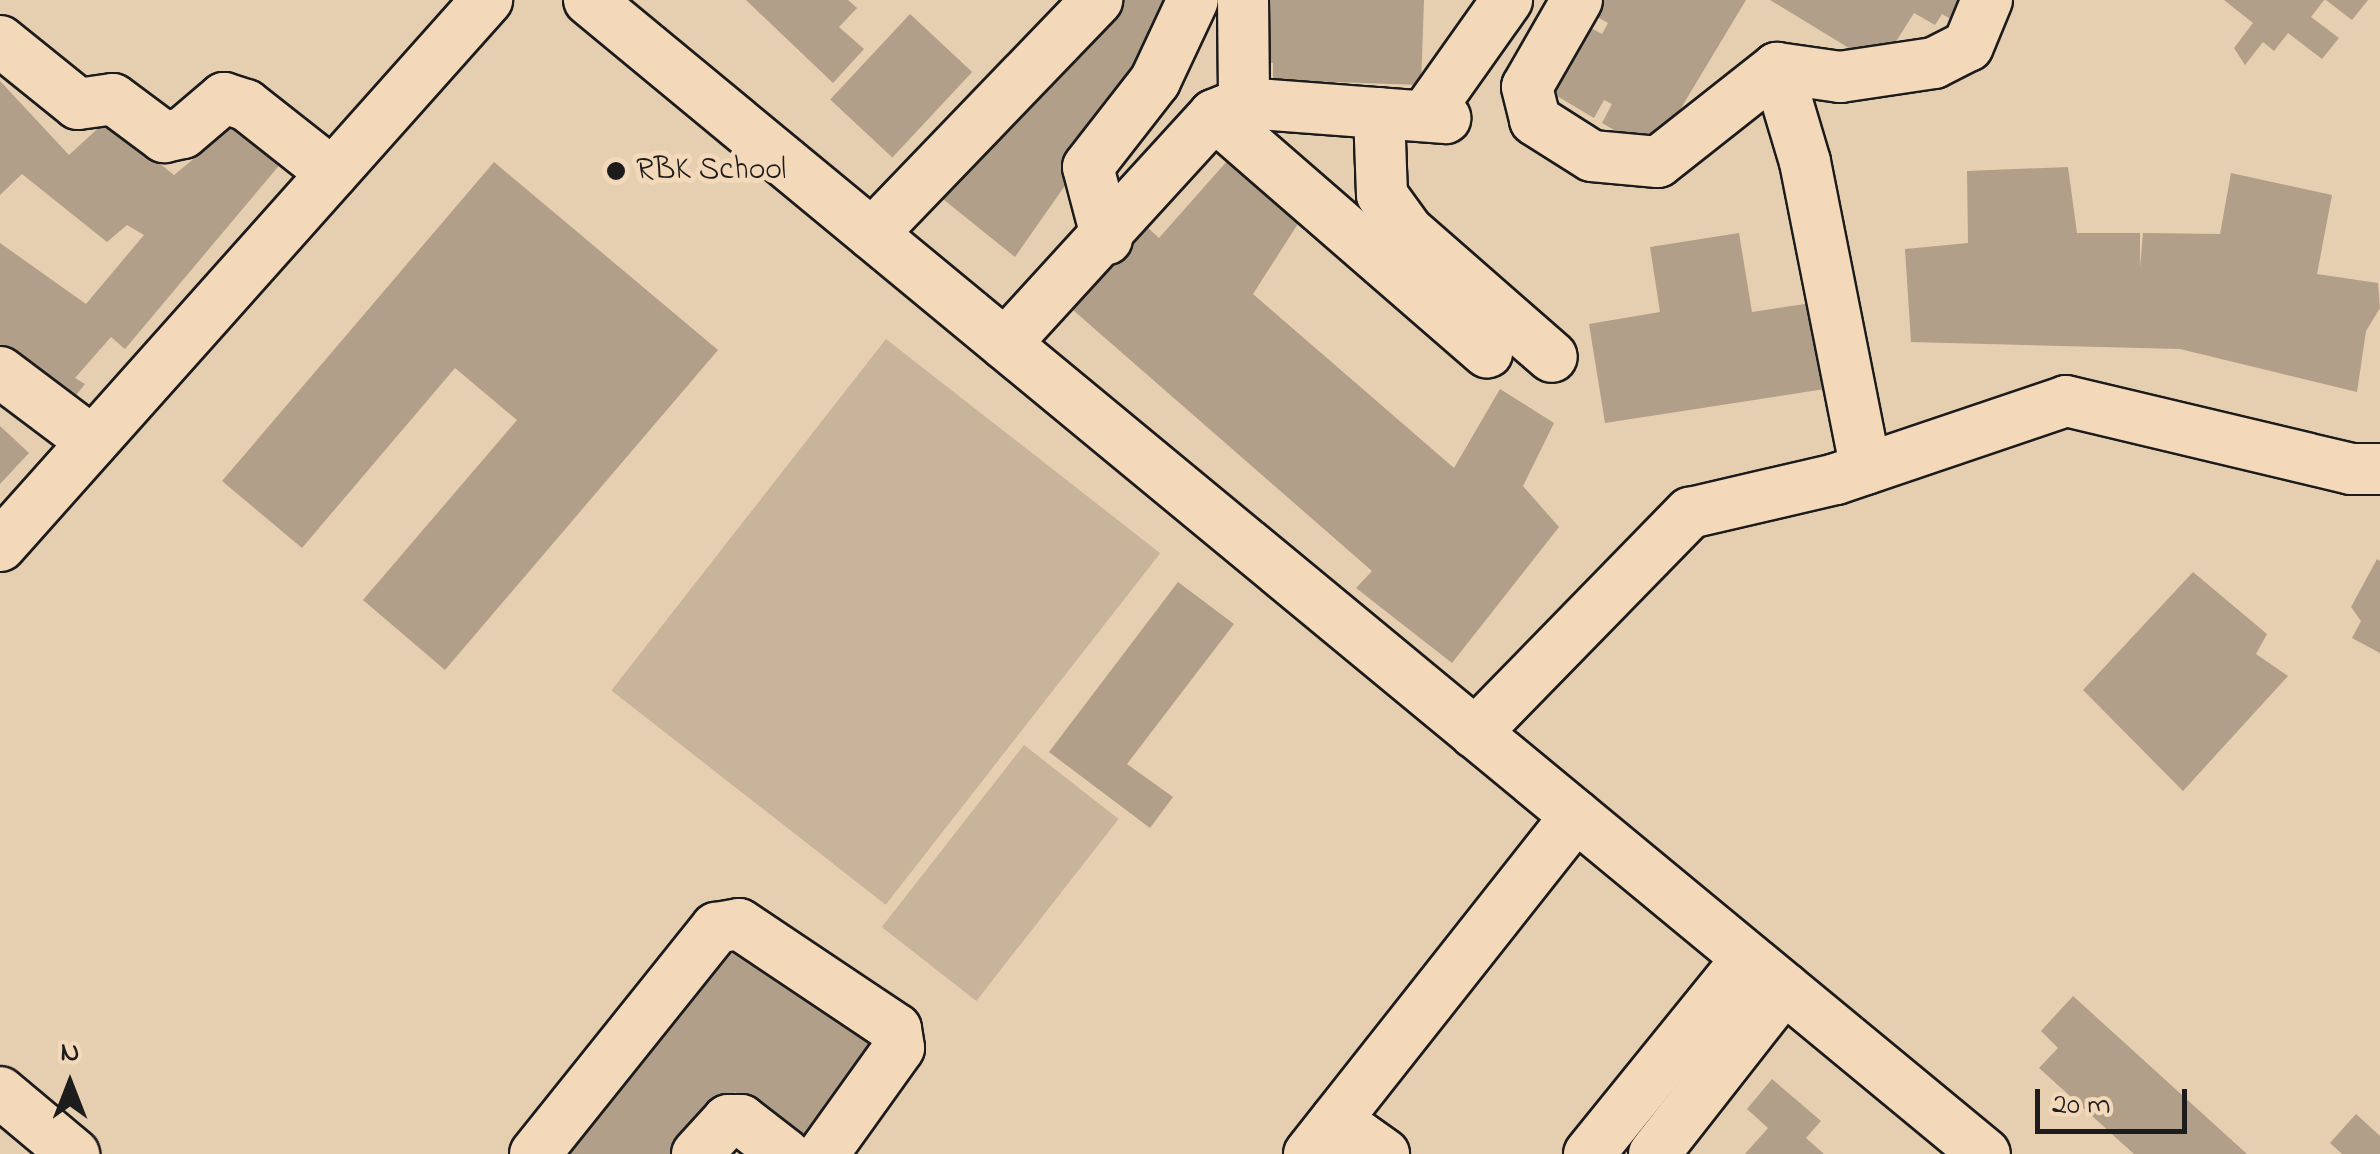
<!DOCTYPE html>
<style>
body{margin:0}
#map{position:relative;width:2380px;height:1154px;overflow:hidden;background:#e6ceb0;font-family:"Indie Flower",sans-serif}
div>[style]{position:absolute}
.green>*{inset:0;background:#c8b39b;transform-origin:0 0}
.building>*{inset:0;background:#b19f89;transform-origin:0 0}
.roads{filter:drop-shadow(2px 0 #1c1c1c) drop-shadow(-2px 0 #1c1c1c) drop-shadow(0 2px #1c1c1c) drop-shadow(0 -2px #1c1c1c)}
.minor>*{height:50px;margin:-25px;padding:0 25px;transform-origin:25px;border-radius:25px;background:#f3d9ba}
.dots>*{width:28px;height:28px;translate:-50% -50%;box-sizing:border-box;border:5px solid #f3d9ba;border-radius:50%}
span{translate:-50% -50%;white-space:nowrap;text-align:center;line-height:1.15;-webkit-text-stroke:10px #f3d9ba;paint-order:stroke}
.poi-label{font-size:32px;color:#1c1c1c}
.left{translate:0 -50%;text-align:left}
.north{position:absolute;left:20px;top:1034px;width:100px;height:100px;-webkit-text-stroke:8px #f3d9ba;paint-order:stroke;rotate:0deg;font-size:28px;font-weight:700;line-height:40px;text-align:center;color:#1c1c1c}
.north::after{content:'';display:block;margin:auto;width:35px;height:45px;background:#1c1c1c;clip-path:polygon(50% 0,100% 100%,50% 72%,0 100%)}
.scale{position:absolute;left:2035px;top:1089px;width:152px;height:45px;box-sizing:border-box;border:5px solid #1c1c1c;border-top:0;padding-left:12px;font-size:30px;line-height:35px;white-space:nowrap;color:#1c1c1c;-webkit-text-stroke:8px #f3d9ba;paint-order:stroke}
</style>
<div id="map">
<div class="green">
<div style="left:886px;top:339px;width:348px;height:446px;rotate:38deg"></div>
<div style="left:1024px;top:745px;width:120px;height:231px;rotate:38deg"></div>
</div>
<div class="building">
<div style="clip-path:polygon(746px 0,848px 0,857px 8px,839px 27px,864px 49px,833px 83px)"></div>
<div style="clip-path:polygon(1114px 0,1171px 0,1111px 120px,1015px 257px,933px 191px)"></div>
<div style="clip-path:polygon(1261px 0,1424px 0,1421px 85px,1273px 80px,1273px 63px,1258px 62px)"></div>
<div style="clip-path:polygon(1600px 0,1746px 0,1654px 153px,1602px 123px,1612px 104px,1604px 100px,1594px 118px,1547px 90px,1585px 25px,1602px 34px,1608px 23px,1592px 14px)"></div>
<div style="clip-path:polygon(1770px 0,1973px 0,1959px 24px,1942px 14px,1935px 25px,1914px 13px,1880px 67px)"></div>
<div style="clip-path:polygon(2224px 0,2324px 0,2311px 17px,2339px 38px,2322px 59px,2288px 33px,2274px 51px,2263px 42px,2245px 65px,2234px 48px,2253px 23px)"></div>
<div style="clip-path:polygon(2326px 0,2368px 0,2352px 20px)"></div>
<div style="left:910px;top:14px;width:85px;height:117px;rotate:43deg"></div>
<div style="clip-path:polygon(0 81px,69px 155px,106px 121px,174px 175px,236px 124px,282px 162px,125px 349px,111px 337px,75px 378px,85px 384px,65px 409px,0 358px,0 243px,86px 304px,144px 235px,127px 225px,107px 242px,22px 174px,0 195px)"></div>
<div style="clip-path:polygon(1228px 160px,1301px 219px,1253px 294px,1454px 468px,1500px 389px,1554px 423px,1523px 486px,1559px 527px,1452px 663px,1356px 588px,1372px 571px,1073px 310px,1147px 227px,1159px 238px)"></div>
<div style="clip-path:polygon(494px 162px,718px 350px,445px 670px,363px 600px,517px 420px,455px 368px,302px 548px,222px 481px)"></div>
<div style="clip-path:polygon(2068px 167px,2077px 233px,2140px 233px,2140px 268px,2143px 233px,2220px 234px,2231px 173px,2332px 195px,2317px 274px,2378px 283px,2380px 308px,2366px 331px,2357px 392px,2180px 349px,1911px 342px,1905px 249px,1968px 243px,1967px 171px)"></div>
<div style="clip-path:polygon(1739px 233px,1752px 312px,1812px 303px,1825px 389px,1605px 423px,1589px 324px,1660px 312px,1650px 247px)"></div>
<div style="clip-path:polygon(0 426px,29px 453px,0 484px)"></div>
<div style="clip-path:polygon(2377px 559px,2380px 561px,2380px 653px,2352px 638px,2361px 621px,2351px 607px)"></div>
<div style="clip-path:polygon(2193px 572px,2267px 634px,2256px 654px,2288px 676px,2183px 791px,2083px 690px)"></div>
<div style="clip-path:polygon(1178px 582px,1234px 624px,1127px 764px,1173px 797px,1150px 828px,1049px 752px)"></div>
<div style="clip-path:polygon(726px 938px,886px 1035px,797px 1143px,735px 1092px,683px 1154px,547px 1154px)"></div>
<div style="clip-path:polygon(2073px 996px,2247px 1154px,2134px 1154px,2039px 1068px,2058px 1048px,2041px 1031px)"></div>
<div style="clip-path:polygon(1772px 1079px,1821px 1121px,1806px 1138px,1824px 1154px,1745px 1154px,1768px 1128px,1747px 1109px)"></div>
<div style="clip-path:polygon(2356px 1114px,2380px 1136px,2380px 1154px,2342px 1154px,2330px 1143px)"></div>
</div>
<div class="roads">
<div class="minor">
<div style="left:589px;top:0;width:1811px;rotate:39.58deg"></div>
<div style="left:1243px;top:0;width:103px;rotate:89.4deg"></div>
<div style="left:1577px;top:0;width:100px;rotate:119.9deg"></div>
<div style="left:1527px;top:87px;width:34px;rotate:76deg"></div>
<div style="left:1535px;top:120px;width:67px;rotate:32.3deg"></div>
<div style="left:1592px;top:156px;width:66px;rotate:5.2deg"></div>
<div style="left:1658px;top:162px;width:152px;rotate:-38.3deg"></div>
<div style="left:1777px;top:68px;width:64px;rotate:8.1deg"></div>
<div style="left:1840px;top:77px;width:95px;rotate:-8.5deg"></div>
<div style="left:1934px;top:63px;width:38px;rotate:-27deg"></div>
<div style="left:1968px;top:46px;width:50px;rotate:-67.6deg"></div>
<div style="left:0;top:41px;width:100px;rotate:38.9deg"></div>
<div style="left:78px;top:104px;width:35px;rotate:-8deg"></div>
<div style="left:113px;top:99px;width:64px;rotate:36.7deg"></div>
<div style="left:164px;top:137px;width:19px;rotate:-12deg"></div>
<div style="left:183px;top:133px;width:54px;rotate:-40.5deg"></div>
<div style="left:224px;top:98px;width:23px;rotate:18deg"></div>
<div style="left:246px;top:105px;width:110px;rotate:38.3deg"></div>
<div style="left:1777px;top:68px;width:98px;rotate:73.4deg"></div>
<div style="left:1805px;top:162px;width:313px;rotate:78.8deg"></div>
<div style="left:1379px;top:113px;width:82px;rotate:87.9deg"></div>
<div style="left:1382px;top:195px;width:44px;rotate:54.2deg"></div>
<div style="left:1408px;top:231px;width:191px;rotate:41.2deg"></div>
<div style="left:1214px;top:115px;width:362px;rotate:41deg"></div>
<div style="left:1425px;top:116px;width:142px;rotate:-54.7deg"></div>
<div style="left:872px;top:234px;width:325px;rotate:-46.1deg"></div>
<div style="left:1107px;top:239px;width:74px;rotate:-104.8deg"></div>
<div style="left:1088px;top:167px;width:109px;rotate:-52.1deg"></div>
<div style="left:1155px;top:81px;width:89px;rotate:-64.9deg"></div>
<div style="left:1005px;top:344px;width:310px;rotate:-47.6deg"></div>
<div style="left:1214px;top:115px;width:32px;rotate:-22deg"></div>
<div style="left:1244px;top:103px;width:202px;rotate:4.3deg"></div>
<div style="left:0;top:372px;width:116px;rotate:37deg"></div>
<div style="left:0;top:546px;width:732px;rotate:-48.27deg"></div>
<div style="left:1475px;top:733px;width:308px;rotate:-45.7deg"></div>
<div style="left:1690px;top:513px;width:150px;rotate:-13.1deg"></div>
<div style="left:1836px;top:479px;width:243px;rotate:-18.7deg"></div>
<div style="left:2066px;top:401px;width:293px;rotate:13.4deg"></div>
<div style="left:2351px;top:469px;width:29px"></div>
<div style="left:0;top:1092px;width:97px;rotate:40deg"></div>
<div style="left:1336px;top:1120px;width:59px;rotate:35.3deg"></div>
<div style="left:535px;top:1154px;width:290px;rotate:-51.3deg"></div>
<div style="left:716px;top:928px;width:23px;rotate:-10deg"></div>
<div style="left:739px;top:924px;width:189px;rotate:33.8deg"></div>
<div style="left:896px;top:1029px;width:19px;rotate:81deg"></div>
<div style="left:899px;top:1048px;width:130px;rotate:125.6deg"></div>
<div style="left:697px;top:1154px;width:46px;rotate:-47.6deg"></div>
<div style="left:728px;top:1120px;width:13px"></div>
<div style="left:741px;top:1120px;width:56px;rotate:37.7deg"></div>
<div style="left:1309px;top:1154px;width:431px;rotate:-51.7deg"></div>
<div style="left:1589px;top:1154px;width:252px;rotate:-51deg"></div>
<div style="left:1654px;top:1154px;width:211px;rotate:-51.9deg"></div>
</div>
</div>
<div class="dots">
<div style="left:616px;top:171px;background:#1c1c1c"></div>
</div>
<div class="poi-label">
<span class="left" style="left:636px;top:171px">RBK School</span>
</div>
<div class="north">N</div>
<div class="scale">20 m</div>
</div>
